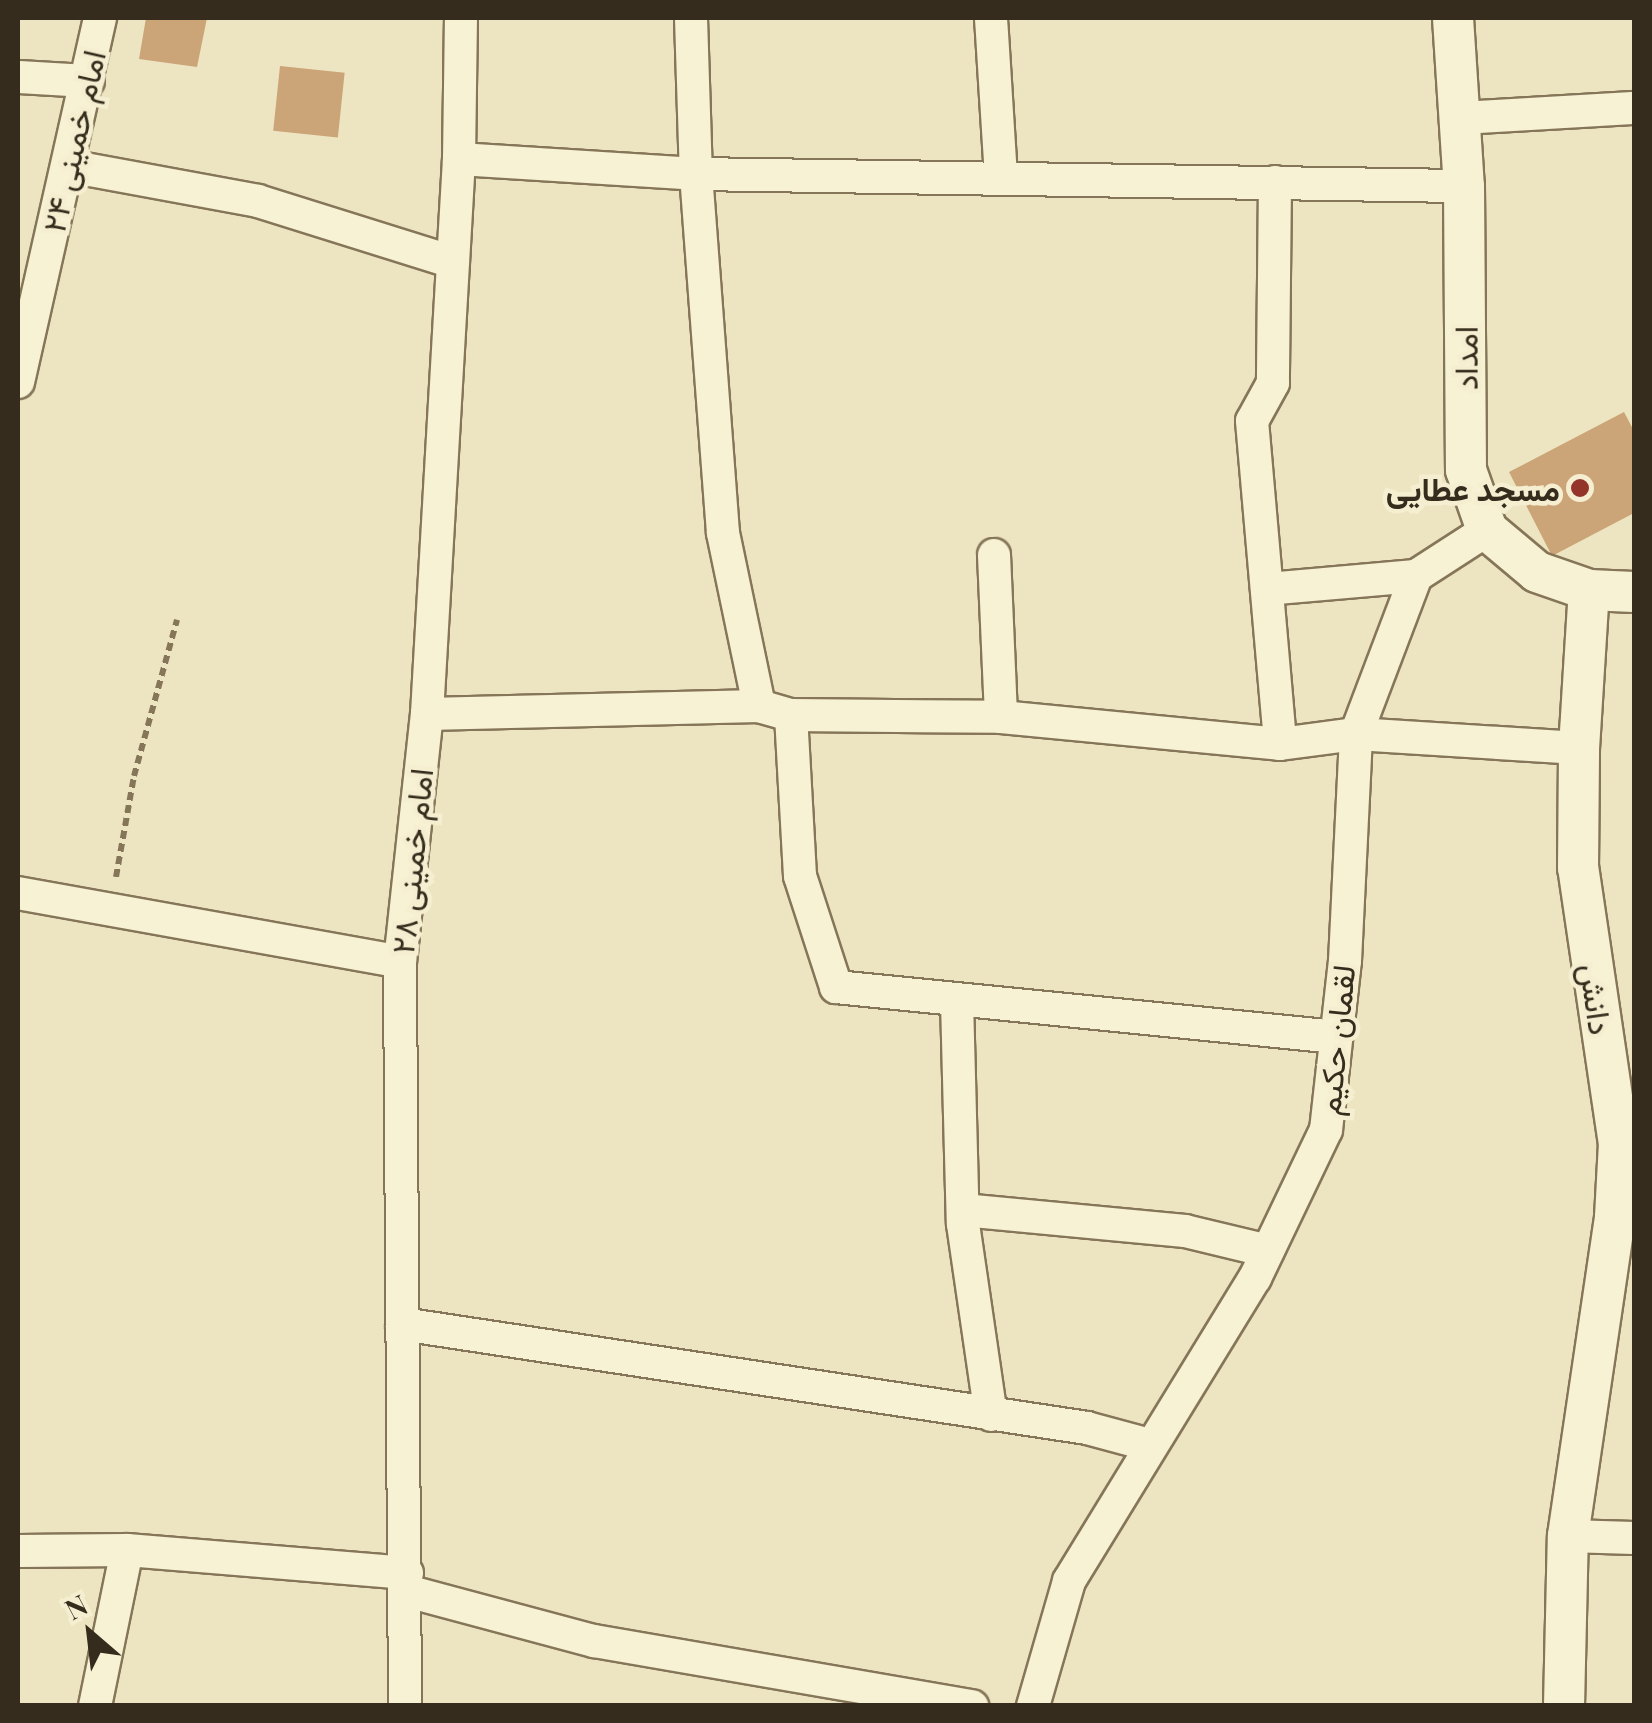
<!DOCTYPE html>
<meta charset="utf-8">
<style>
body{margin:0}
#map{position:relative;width:1652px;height:1723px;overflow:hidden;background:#ede5c1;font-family:"Playfair Display",Vazirmatn,serif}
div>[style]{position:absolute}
.building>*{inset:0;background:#cba477;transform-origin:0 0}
.path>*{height:6px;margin-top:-3px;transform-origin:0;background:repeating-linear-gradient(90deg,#867659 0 8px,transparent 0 13px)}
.roads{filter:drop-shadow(2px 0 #867659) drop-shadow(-2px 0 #867659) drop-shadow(0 2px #867659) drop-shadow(0 -2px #867659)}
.minor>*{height:32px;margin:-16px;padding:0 16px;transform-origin:16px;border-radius:16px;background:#f8f2d4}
.tertiary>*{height:40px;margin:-20px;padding:0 20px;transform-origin:20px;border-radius:20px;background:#f8f2d4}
.dots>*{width:28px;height:28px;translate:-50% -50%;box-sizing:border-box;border:5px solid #f5eed0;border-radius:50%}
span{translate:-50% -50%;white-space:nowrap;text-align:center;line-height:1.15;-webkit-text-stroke:9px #f5eed0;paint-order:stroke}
.street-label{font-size:32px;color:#362c1d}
.poi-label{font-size:32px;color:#362c1d;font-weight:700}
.right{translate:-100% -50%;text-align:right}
.frame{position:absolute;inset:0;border:20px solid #362c1d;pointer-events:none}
.north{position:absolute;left:40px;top:1583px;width:100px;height:100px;-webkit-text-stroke:8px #f5eed0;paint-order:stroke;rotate:332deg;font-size:28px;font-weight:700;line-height:40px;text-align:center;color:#362c1d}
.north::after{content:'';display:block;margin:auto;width:35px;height:45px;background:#362c1d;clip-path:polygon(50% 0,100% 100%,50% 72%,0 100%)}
</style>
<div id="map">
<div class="building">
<div style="clip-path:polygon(146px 18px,207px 18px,197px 67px,139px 59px)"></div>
<div style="left:280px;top:66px;width:65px;height:65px;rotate:6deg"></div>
<div style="clip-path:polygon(1624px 412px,1634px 431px,1634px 513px,1552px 556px,1509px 472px)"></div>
</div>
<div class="path">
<div style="left:116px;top:877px;width:103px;rotate:-79.9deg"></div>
<div style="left:134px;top:776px;width:162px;rotate:-74.6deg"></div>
</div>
<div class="roads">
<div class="minor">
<div style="left:691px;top:18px;width:156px;rotate:88.2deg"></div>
<div style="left:696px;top:174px;width:360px;rotate:85.7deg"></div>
<div style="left:723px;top:533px;width:177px;rotate:78.2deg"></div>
<div style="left:991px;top:18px;width:158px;rotate:86.4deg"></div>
<div style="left:18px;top:77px;width:70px;rotate:3.3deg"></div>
<div style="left:1460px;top:118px;width:174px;rotate:-3.3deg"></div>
<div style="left:459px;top:159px;width:237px;rotate:3.6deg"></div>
<div style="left:696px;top:174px;width:768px;rotate:0.9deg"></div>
<div style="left:68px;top:166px;width:193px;rotate:10.4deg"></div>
<div style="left:258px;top:201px;width:204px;rotate:17.4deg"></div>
<div style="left:1275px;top:182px;width:201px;rotate:90.6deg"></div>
<div style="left:1273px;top:383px;width:43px;rotate:118.9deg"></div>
<div style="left:1252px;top:421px;width:324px;rotate:85deg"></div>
<div style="left:18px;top:382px;width:373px;rotate:-77.3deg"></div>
<div style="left:994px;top:555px;width:162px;rotate:87.5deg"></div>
<div style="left:1267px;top:589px;width:150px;rotate:-5deg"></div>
<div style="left:427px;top:714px;width:332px;rotate:-1.4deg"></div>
<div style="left:759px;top:706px;width:33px;rotate:16deg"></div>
<div style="left:791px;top:715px;width:210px;rotate:0.5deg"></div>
<div style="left:1001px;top:717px;width:280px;rotate:5.5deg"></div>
<div style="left:1280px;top:744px;width:77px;rotate:-7.5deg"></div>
<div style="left:1356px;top:734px;width:223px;rotate:3.6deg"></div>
<div style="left:791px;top:715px;width:161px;rotate:86.8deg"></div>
<div style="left:800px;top:876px;width:117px;rotate:72deg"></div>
<div style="left:836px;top:987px;width:502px;rotate:5.71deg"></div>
<div style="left:18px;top:893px;width:388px;rotate:10.2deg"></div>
<div style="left:957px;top:1001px;width:223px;rotate:88.5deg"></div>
<div style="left:963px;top:1224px;width:193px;rotate:81.7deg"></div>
<div style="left:963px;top:1210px;width:223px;rotate:5.4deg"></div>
<div style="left:1185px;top:1231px;width:85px;rotate:13.5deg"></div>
<div style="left:402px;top:1324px;width:693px;rotate:8.63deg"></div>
<div style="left:1087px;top:1428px;width:65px;rotate:15.1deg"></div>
<div style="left:1568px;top:1536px;width:66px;rotate:1.7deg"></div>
<div style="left:18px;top:1551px;width:109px;rotate:-0.5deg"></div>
<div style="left:127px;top:1550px;width:281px;rotate:4.7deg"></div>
<div style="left:407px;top:1591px;width:194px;rotate:15deg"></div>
<div style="left:594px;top:1641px;width:384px;rotate:9.8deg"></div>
<div style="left:95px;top:1706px;width:159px;rotate:-78.4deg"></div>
<div style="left:405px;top:1706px;width:744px;rotate:-90.39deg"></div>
<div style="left:400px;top:962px;width:249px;rotate:-83.8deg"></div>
<div style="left:427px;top:714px;width:556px;rotate:-86.7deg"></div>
<div style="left:459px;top:159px;width:141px;rotate:-89.2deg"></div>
<div style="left:1033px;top:1706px;width:130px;rotate:-73.9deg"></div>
<div style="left:1069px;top:1581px;width:356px;rotate:-58.5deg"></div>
<div style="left:1255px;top:1278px;width:164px;rotate:-64.4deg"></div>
<div style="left:1326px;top:1130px;width:170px;rotate:-83.6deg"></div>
<div style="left:1345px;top:961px;width:227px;rotate:-87.2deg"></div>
<div style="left:1356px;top:734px;width:169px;rotate:-69.2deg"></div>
<div style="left:1416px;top:576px;width:85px;rotate:-32.9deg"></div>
</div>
<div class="tertiary">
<div style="left:1453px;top:18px;width:168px;rotate:86.3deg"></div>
<div style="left:1464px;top:186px;width:284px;rotate:89.6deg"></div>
<div style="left:1466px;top:470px;width:64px;rotate:70.7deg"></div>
<div style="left:1487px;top:530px;width:65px;rotate:40deg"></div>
<div style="left:1537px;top:572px;width:55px;rotate:19.1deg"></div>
<div style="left:1589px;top:590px;width:45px;rotate:2.5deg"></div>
<div style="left:1564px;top:1706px;width:170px;rotate:-88.7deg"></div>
<div style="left:1568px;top:1536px;width:322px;rotate:-81.6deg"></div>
<div style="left:1615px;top:1217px;width:73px;rotate:-86.9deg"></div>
<div style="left:1619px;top:1144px;width:279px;rotate:-98.4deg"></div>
<div style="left:1578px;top:868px;width:120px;rotate:-89.5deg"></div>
<div style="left:1579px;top:748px;width:158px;rotate:-86.4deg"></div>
</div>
</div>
<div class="dots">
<div style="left:1580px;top:488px;background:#94352a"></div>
</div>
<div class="street-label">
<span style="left:73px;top:141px;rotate:-77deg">امام خمینی ۲۴</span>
<span style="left:1465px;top:358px;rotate:-90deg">امداد</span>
<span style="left:411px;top:861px;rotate:-84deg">امام خمینی ۲۸</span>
<span style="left:1597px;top:999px;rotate:82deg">دانش</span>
<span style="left:1335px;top:1040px;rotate:-84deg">لقمان حکیم</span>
</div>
<div class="poi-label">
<span class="right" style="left:1560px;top:488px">مسجد عطایی</span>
</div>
<div class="frame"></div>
<div class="north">N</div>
</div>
